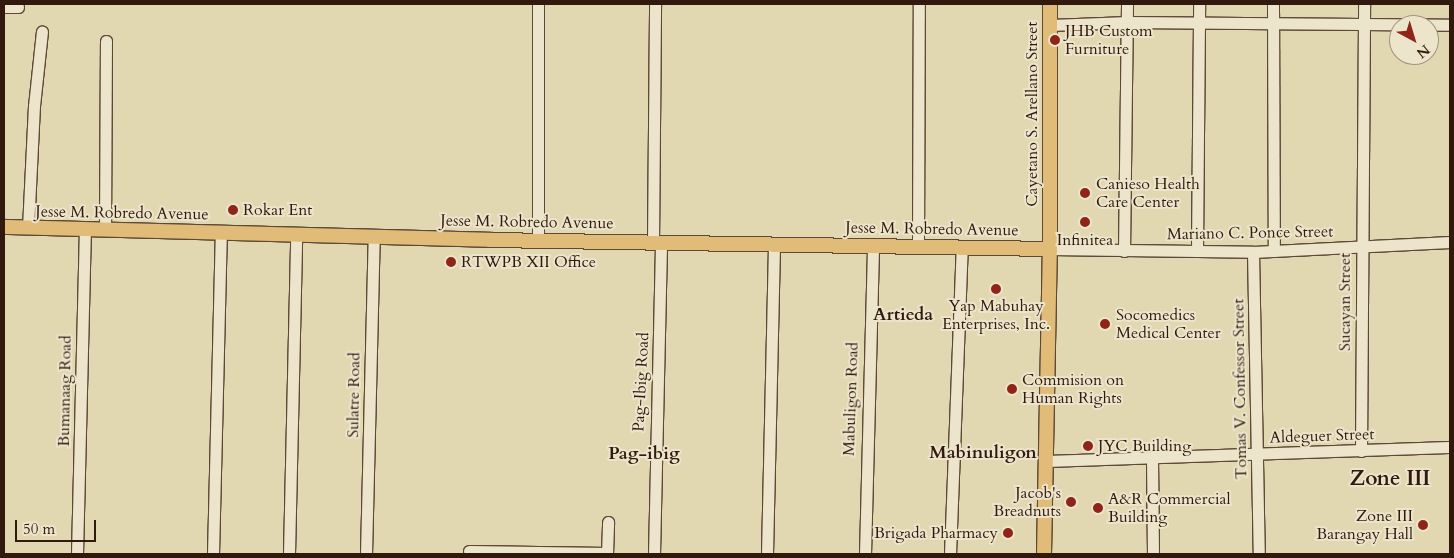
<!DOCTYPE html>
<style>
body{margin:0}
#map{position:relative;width:1454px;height:558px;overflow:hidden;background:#e1d7b1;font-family:Cardo,serif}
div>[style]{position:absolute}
.roads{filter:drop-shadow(1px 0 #5d4936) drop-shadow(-1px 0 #5d4936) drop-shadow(0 1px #5d4936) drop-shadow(0 -1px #5d4936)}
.minor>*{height:11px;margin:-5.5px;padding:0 5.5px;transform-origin:5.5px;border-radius:5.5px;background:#ece5cc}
.major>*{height:14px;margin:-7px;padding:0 7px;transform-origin:7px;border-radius:7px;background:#e0bc78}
.dots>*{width:14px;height:14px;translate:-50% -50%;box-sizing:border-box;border:2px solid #ece5cc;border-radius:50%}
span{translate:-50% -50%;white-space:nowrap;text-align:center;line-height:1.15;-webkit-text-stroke:4px #ece5cc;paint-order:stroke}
.poi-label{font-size:16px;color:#311a0d}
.left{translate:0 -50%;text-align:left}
.right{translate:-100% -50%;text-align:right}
.street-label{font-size:16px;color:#311a0d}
.neighbourhood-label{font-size:18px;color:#311a0d;font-weight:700}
.district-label{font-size:21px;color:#311a0d;font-weight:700}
.frame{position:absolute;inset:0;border:5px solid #311a0d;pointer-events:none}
.north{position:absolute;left:1389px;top:15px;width:50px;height:50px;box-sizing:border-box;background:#ece5cc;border:1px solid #a19480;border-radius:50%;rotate:141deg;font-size:14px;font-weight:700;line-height:20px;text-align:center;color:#311a0d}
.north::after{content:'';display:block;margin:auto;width:18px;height:22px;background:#8f2418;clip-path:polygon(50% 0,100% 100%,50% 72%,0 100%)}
.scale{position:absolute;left:15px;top:520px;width:81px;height:22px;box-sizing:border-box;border:2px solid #311a0d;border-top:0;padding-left:6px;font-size:15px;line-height:18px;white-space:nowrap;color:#311a0d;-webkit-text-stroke:4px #ece5cc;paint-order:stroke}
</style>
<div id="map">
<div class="roads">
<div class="minor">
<div style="left:1273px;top:4px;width:247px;rotate:89.8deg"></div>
<div style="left:4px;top:7px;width:14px"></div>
<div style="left:1050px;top:25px;width:78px;rotate:-2.2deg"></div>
<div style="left:1128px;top:22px;width:322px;rotate:0.5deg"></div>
<div style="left:28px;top:228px;width:122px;rotate:-87.2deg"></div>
<div style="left:34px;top:106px;width:75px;rotate:-83.9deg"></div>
<div style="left:105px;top:230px;width:189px;rotate:-89.7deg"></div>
<div style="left:538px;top:241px;width:237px;rotate:-90deg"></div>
<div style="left:653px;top:242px;width:238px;rotate:-89.5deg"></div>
<div style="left:918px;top:245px;width:241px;rotate:-89.8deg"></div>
<div style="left:1050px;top:249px;width:203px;rotate:0.8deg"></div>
<div style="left:1253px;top:252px;width:197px;rotate:-2.9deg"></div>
<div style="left:1197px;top:250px;width:246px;rotate:-89.5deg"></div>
<div style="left:1124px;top:251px;width:247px;rotate:-89.3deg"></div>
<div style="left:1253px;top:252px;width:302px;rotate:88.9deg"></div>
<div style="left:1361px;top:451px;width:447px;rotate:-89.6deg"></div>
<div style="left:1152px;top:458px;width:96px;rotate:89.4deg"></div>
<div style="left:1045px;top:461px;width:405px;rotate:-2deg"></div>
<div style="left:469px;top:551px;width:138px;rotate:0.8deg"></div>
<div style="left:77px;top:554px;width:325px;rotate:-88.6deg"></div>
<div style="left:213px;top:554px;width:322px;rotate:-88.6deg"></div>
<div style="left:289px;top:554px;width:319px;rotate:-88.7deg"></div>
<div style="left:366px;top:554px;width:317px;rotate:-88.6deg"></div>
<div style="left:607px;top:554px;width:32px;rotate:-88deg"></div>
<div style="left:654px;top:554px;width:312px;rotate:-88.7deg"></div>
<div style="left:767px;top:554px;width:310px;rotate:-88.7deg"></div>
<div style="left:865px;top:554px;width:309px;rotate:-88.5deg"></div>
<div style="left:950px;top:554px;width:308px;rotate:-87.8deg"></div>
</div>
<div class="major">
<div style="left:4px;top:227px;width:486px;rotate:1.5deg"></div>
<div style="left:490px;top:240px;width:560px;rotate:0.92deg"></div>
<div style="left:1044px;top:554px;width:305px;rotate:-88.9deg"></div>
<div style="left:1050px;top:249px;width:245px;rotate:-90deg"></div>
</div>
</div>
<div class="dots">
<div style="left:1055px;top:40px;background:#8f2418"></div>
<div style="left:1085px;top:193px;background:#8f2418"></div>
<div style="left:233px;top:210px;background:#8f2418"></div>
<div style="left:1085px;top:222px;background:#8f2418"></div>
<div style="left:451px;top:262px;background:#8f2418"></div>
<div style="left:996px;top:289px;background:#8f2418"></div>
<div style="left:1105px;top:324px;background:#8f2418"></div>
<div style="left:1012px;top:389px;background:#8f2418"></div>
<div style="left:1088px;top:446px;background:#8f2418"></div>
<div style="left:1071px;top:502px;background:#8f2418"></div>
<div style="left:1098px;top:508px;background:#8f2418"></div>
<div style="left:1423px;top:525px;background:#8f2418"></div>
<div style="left:1008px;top:533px;background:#8f2418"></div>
</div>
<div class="poi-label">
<span class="left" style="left:1065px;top:40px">JHB Custom<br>Furniture</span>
<span class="left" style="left:1096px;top:193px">Canieso Health<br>Care Center</span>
<span class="left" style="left:243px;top:210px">Rokar Ent</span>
<span style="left:1085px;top:240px">Infinitea</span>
<span class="left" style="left:461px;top:262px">RTWPB XII Office</span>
<span style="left:996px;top:315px">Yap Mabuhay<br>Enterprises, Inc.</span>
<span class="left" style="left:1116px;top:324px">Socomedics<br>Medical Center</span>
<span class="left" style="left:1022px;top:389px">Commision on<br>Human Rights</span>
<span class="left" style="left:1098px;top:446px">JYC Building</span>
<span class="right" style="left:1061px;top:502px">Jacob's<br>Breadnuts</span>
<span class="left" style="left:1108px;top:508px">A&amp;R Commercial<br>Building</span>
<span class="right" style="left:1413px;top:525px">Zone III<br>Barangay Hall</span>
<span class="right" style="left:998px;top:533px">Brigada Pharmacy</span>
</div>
<div class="street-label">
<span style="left:1032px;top:114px;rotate:-90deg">Cayetano S. Arellano Street</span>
<span style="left:122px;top:213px;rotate:1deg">Jesse M. Robredo Avenue</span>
<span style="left:527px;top:222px;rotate:1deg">Jesse M. Robredo Avenue</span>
<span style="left:932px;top:229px;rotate:1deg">Jesse M. Robredo Avenue</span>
<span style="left:1250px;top:233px;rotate:-1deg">Mariano C. Ponce Street</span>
<span style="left:1345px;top:302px;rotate:-90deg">Sucayan Street</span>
<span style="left:641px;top:382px;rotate:-87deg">Pag-Ibig Road</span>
<span style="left:1240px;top:389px;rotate:-91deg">Tomas V. Confessor Street</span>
<span style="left:65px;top:391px;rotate:-89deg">Bumanaag Road</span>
<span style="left:354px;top:395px;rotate:-89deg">Sulatre Road</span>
<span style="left:851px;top:399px;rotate:-88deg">Mabuligon Road</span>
<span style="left:1322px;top:436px;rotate:-2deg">Aldeguer Street</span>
</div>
<div class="neighbourhood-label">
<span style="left:903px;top:315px">Artieda</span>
<span style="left:983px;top:453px">Mabinuligon</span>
<span style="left:644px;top:454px">Pag-ibig</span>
</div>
<div class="district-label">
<span style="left:1390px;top:479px">Zone III</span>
</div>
<div class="frame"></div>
<div class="north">N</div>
<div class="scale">50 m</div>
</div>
